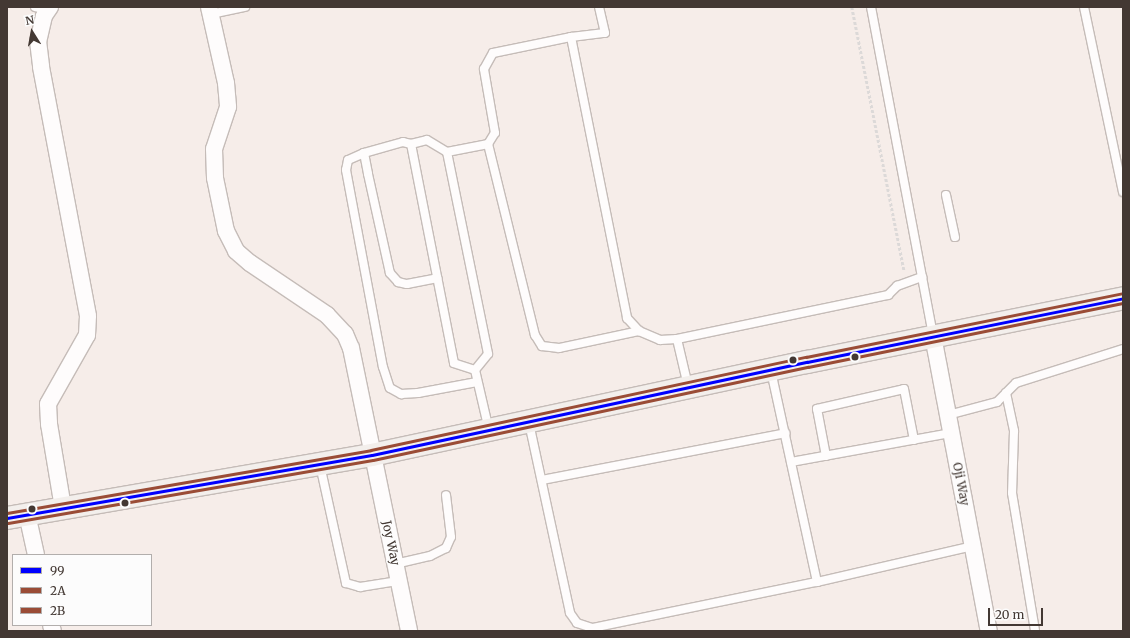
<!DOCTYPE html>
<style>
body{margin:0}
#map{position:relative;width:1130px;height:638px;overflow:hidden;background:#f6ede9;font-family:Merriweather,serif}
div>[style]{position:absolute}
.path>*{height:2.5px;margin-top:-1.25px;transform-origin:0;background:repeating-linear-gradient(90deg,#dcd9d8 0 3px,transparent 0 5px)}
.roads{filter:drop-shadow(1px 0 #c5bcb8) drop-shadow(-1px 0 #c5bcb8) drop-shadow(0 1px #c5bcb8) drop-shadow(0 -1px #c5bcb8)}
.service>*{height:8px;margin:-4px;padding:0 4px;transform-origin:4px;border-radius:4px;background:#fefcfc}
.minor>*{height:16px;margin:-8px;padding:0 8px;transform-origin:8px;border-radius:8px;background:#fefcfc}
.secondary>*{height:22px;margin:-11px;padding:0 11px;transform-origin:11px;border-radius:11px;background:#f3efec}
.bus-1>*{height:3px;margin:-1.5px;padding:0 1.5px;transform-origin:1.5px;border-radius:1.5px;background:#00f}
.bus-2>*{height:3px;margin:-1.5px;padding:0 1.5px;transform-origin:1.5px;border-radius:1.5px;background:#9a4c36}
.bus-3>*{height:3px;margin:-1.5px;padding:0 1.5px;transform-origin:1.5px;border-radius:1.5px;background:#9a4c36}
.dots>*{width:11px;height:11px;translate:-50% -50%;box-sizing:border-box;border:2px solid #fcfcfc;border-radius:50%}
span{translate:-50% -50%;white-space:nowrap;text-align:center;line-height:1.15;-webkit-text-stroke:3px #fcfcfc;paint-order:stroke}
.street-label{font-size:12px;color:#433833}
.frame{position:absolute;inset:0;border:8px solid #433833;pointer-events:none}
.legend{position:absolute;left:12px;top:554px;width:140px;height:72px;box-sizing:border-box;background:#fcfcfc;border:1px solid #b2aeac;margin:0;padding:5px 7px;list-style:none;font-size:12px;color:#433833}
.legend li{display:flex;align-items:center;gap:8px;height:20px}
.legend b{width:20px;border:1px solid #b2aeac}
.north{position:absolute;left:12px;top:12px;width:40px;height:40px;-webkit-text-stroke:3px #fcfcfc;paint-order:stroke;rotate:349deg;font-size:11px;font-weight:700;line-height:16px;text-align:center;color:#433833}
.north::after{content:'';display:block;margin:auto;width:14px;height:18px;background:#433833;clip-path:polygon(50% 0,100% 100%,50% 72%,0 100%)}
.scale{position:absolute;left:988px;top:608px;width:55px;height:18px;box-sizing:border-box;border:2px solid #433833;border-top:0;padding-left:5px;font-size:12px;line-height:14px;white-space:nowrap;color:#433833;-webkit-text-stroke:3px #fcfcfc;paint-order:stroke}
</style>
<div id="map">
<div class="path">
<div style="left:852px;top:7px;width:268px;rotate:78.8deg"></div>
</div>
<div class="roads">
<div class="service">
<div style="left:35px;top:7px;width:13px;rotate:13deg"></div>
<div style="left:871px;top:7px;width:334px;rotate:79.3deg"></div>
<div style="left:1084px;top:7px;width:189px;rotate:78.1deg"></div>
<div style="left:211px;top:14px;width:35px;rotate:-12deg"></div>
<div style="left:571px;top:37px;width:34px;rotate:-7deg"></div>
<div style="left:605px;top:33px;width:27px;rotate:-103deg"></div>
<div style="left:427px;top:140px;width:23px;rotate:31deg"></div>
<div style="left:447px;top:152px;width:206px;rotate:78.5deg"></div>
<div style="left:488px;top:354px;width:21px;rotate:129deg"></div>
<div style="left:475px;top:370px;width:22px;rotate:-162deg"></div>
<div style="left:454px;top:363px;width:223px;rotate:-101.1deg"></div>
<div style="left:411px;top:144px;width:16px;rotate:-14deg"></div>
<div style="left:411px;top:144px;width:8px;rotate:-166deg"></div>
<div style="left:403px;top:142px;width:41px;rotate:164.2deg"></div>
<div style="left:364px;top:153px;width:21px;rotate:79deg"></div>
<div style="left:368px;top:174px;width:101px;rotate:77.5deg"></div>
<div style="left:390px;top:273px;width:12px;rotate:48deg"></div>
<div style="left:398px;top:282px;width:9px;rotate:13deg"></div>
<div style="left:407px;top:284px;width:31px;rotate:-11deg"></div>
<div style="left:488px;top:144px;width:197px;rotate:76.2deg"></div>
<div style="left:535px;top:335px;width:13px;rotate:58deg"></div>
<div style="left:542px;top:346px;width:17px;rotate:7deg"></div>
<div style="left:559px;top:348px;width:82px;rotate:-12deg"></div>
<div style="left:447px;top:152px;width:42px;rotate:-11deg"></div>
<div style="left:488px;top:144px;width:13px;rotate:-58deg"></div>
<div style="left:495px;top:133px;width:65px;rotate:-99.8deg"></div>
<div style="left:484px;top:69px;width:18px;rotate:-61deg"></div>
<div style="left:493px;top:53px;width:80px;rotate:-11.6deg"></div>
<div style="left:571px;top:37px;width:287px;rotate:78.7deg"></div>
<div style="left:627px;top:318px;width:18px;rotate:47deg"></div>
<div style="left:639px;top:331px;width:23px;rotate:23deg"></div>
<div style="left:660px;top:340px;width:17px;rotate:-3deg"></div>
<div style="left:677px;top:339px;width:48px;rotate:76.8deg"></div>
<div style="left:364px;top:153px;width:17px;rotate:156deg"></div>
<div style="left:348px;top:160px;width:10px;rotate:101deg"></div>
<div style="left:346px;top:170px;width:200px;rotate:79.4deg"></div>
<div style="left:383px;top:367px;width:22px;rotate:72deg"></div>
<div style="left:390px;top:388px;width:13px;rotate:29deg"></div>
<div style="left:401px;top:394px;width:17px;rotate:-3deg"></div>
<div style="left:418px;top:393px;width:60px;rotate:-10.6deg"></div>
<div style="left:946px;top:195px;width:43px;rotate:77.9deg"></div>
<div style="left:677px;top:339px;width:216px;rotate:-11.8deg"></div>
<div style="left:888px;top:295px;width:13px;rotate:-45deg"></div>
<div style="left:897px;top:286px;width:27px;rotate:-20deg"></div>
<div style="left:475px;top:370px;width:62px;rotate:76.9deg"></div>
<div style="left:1006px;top:393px;width:39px;rotate:78deg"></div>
<div style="left:1014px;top:431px;width:62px;rotate:91.8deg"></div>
<div style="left:1012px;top:493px;width:140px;rotate:80.5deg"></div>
<div style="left:948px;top:415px;width:51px;rotate:-14.9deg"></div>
<div style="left:997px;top:402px;width:27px;rotate:-45deg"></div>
<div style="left:1016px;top:383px;width:112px;rotate:-17.6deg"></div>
<div style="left:529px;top:423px;width:194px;rotate:77.8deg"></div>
<div style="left:570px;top:613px;width:12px;rotate:55deg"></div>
<div style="left:577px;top:623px;width:16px;rotate:18deg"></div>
<div style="left:592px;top:628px;width:230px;rotate:-11.6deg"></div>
<div style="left:817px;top:582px;width:216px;rotate:-102.3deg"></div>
<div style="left:826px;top:456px;width:48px;rotate:-100.8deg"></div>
<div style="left:817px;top:409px;width:89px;rotate:-12.9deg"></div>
<div style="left:904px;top:389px;width:52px;rotate:78.9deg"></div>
<div style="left:791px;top:462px;width:163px;rotate:-10.3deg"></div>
<div style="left:320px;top:465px;width:121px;rotate:77.6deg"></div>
<div style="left:346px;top:583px;width:15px;rotate:16deg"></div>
<div style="left:360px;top:587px;width:39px;rotate:-9deg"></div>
<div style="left:542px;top:480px;width:248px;rotate:-10.9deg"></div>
<div style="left:395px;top:564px;width:36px;rotate:-13deg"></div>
<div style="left:430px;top:556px;width:18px;rotate:-27deg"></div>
<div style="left:446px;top:548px;width:12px;rotate:-66deg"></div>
<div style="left:451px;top:537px;width:42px;rotate:-96.8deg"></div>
<div style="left:817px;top:582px;width:160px;rotate:-13deg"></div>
</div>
<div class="minor">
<div style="left:50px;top:7px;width:11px;rotate:124deg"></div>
<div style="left:44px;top:16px;width:26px;rotate:103deg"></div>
<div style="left:38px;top:41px;width:26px;rotate:83deg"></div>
<div style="left:41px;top:67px;width:253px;rotate:79.3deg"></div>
<div style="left:88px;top:316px;width:19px;rotate:93deg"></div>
<div style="left:87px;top:335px;width:79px;rotate:119.5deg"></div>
<div style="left:48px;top:404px;width:20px;rotate:87deg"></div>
<div style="left:49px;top:424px;width:85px;rotate:80.5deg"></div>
<div style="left:209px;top:7px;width:78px;rotate:77.4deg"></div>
<div style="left:226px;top:83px;width:24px;rotate:85deg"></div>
<div style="left:228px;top:107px;width:44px;rotate:108.4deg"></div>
<div style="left:214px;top:149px;width:29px;rotate:88deg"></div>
<div style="left:215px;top:178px;width:54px;rotate:78.3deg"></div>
<div style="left:226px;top:231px;width:22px;rotate:63deg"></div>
<div style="left:236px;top:251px;width:18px;rotate:41deg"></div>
<div style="left:250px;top:263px;width:93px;rotate:34deg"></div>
<div style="left:327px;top:315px;width:26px;rotate:47deg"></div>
<div style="left:345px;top:334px;width:15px;rotate:67deg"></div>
<div style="left:351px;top:348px;width:289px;rotate:78.4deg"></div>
<div style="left:933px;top:336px;width:300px;rotate:79.3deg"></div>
<div style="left:27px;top:514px;width:42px;rotate:77.6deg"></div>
<div style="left:51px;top:625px;width:6px;rotate:72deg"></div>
</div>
<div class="secondary">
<div style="left:7px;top:518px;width:370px;rotate:-9.8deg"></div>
<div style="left:372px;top:455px;width:445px;rotate:-12.1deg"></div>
<div style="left:807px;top:362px;width:322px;rotate:-11.4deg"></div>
</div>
</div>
<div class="bus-1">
<div style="left:7px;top:518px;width:370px;rotate:-9.8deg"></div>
<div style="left:372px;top:455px;width:445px;rotate:-12.1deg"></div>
<div style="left:807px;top:362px;width:322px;rotate:-11.4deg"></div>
</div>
<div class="bus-2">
<div style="left:8px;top:523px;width:370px;rotate:-9.8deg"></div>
<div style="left:373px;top:460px;width:445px;rotate:-12.1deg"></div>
<div style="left:808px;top:367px;width:321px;rotate:-11.5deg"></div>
</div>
<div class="bus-3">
<div style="left:7px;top:513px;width:369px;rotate:-9.8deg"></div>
<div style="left:371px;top:450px;width:445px;rotate:-12.1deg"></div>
<div style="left:806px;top:357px;width:322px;rotate:-11.4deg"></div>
</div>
<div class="dots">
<div style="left:855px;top:357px;background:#433833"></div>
<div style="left:793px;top:360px;background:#433833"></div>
<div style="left:125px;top:503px;background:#433833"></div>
<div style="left:32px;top:509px;background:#433833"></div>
</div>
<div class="street-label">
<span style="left:961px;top:484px;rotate:79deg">Oji Way</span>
<span style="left:391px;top:543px;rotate:78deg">Joy Way</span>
</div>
<div class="frame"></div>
<ul class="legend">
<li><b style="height:5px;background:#00f"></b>99</li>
<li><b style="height:5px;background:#9a4c36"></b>2A</li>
<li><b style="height:5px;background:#9a4c36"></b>2B</li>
</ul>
<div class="north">N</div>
<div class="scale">20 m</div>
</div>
